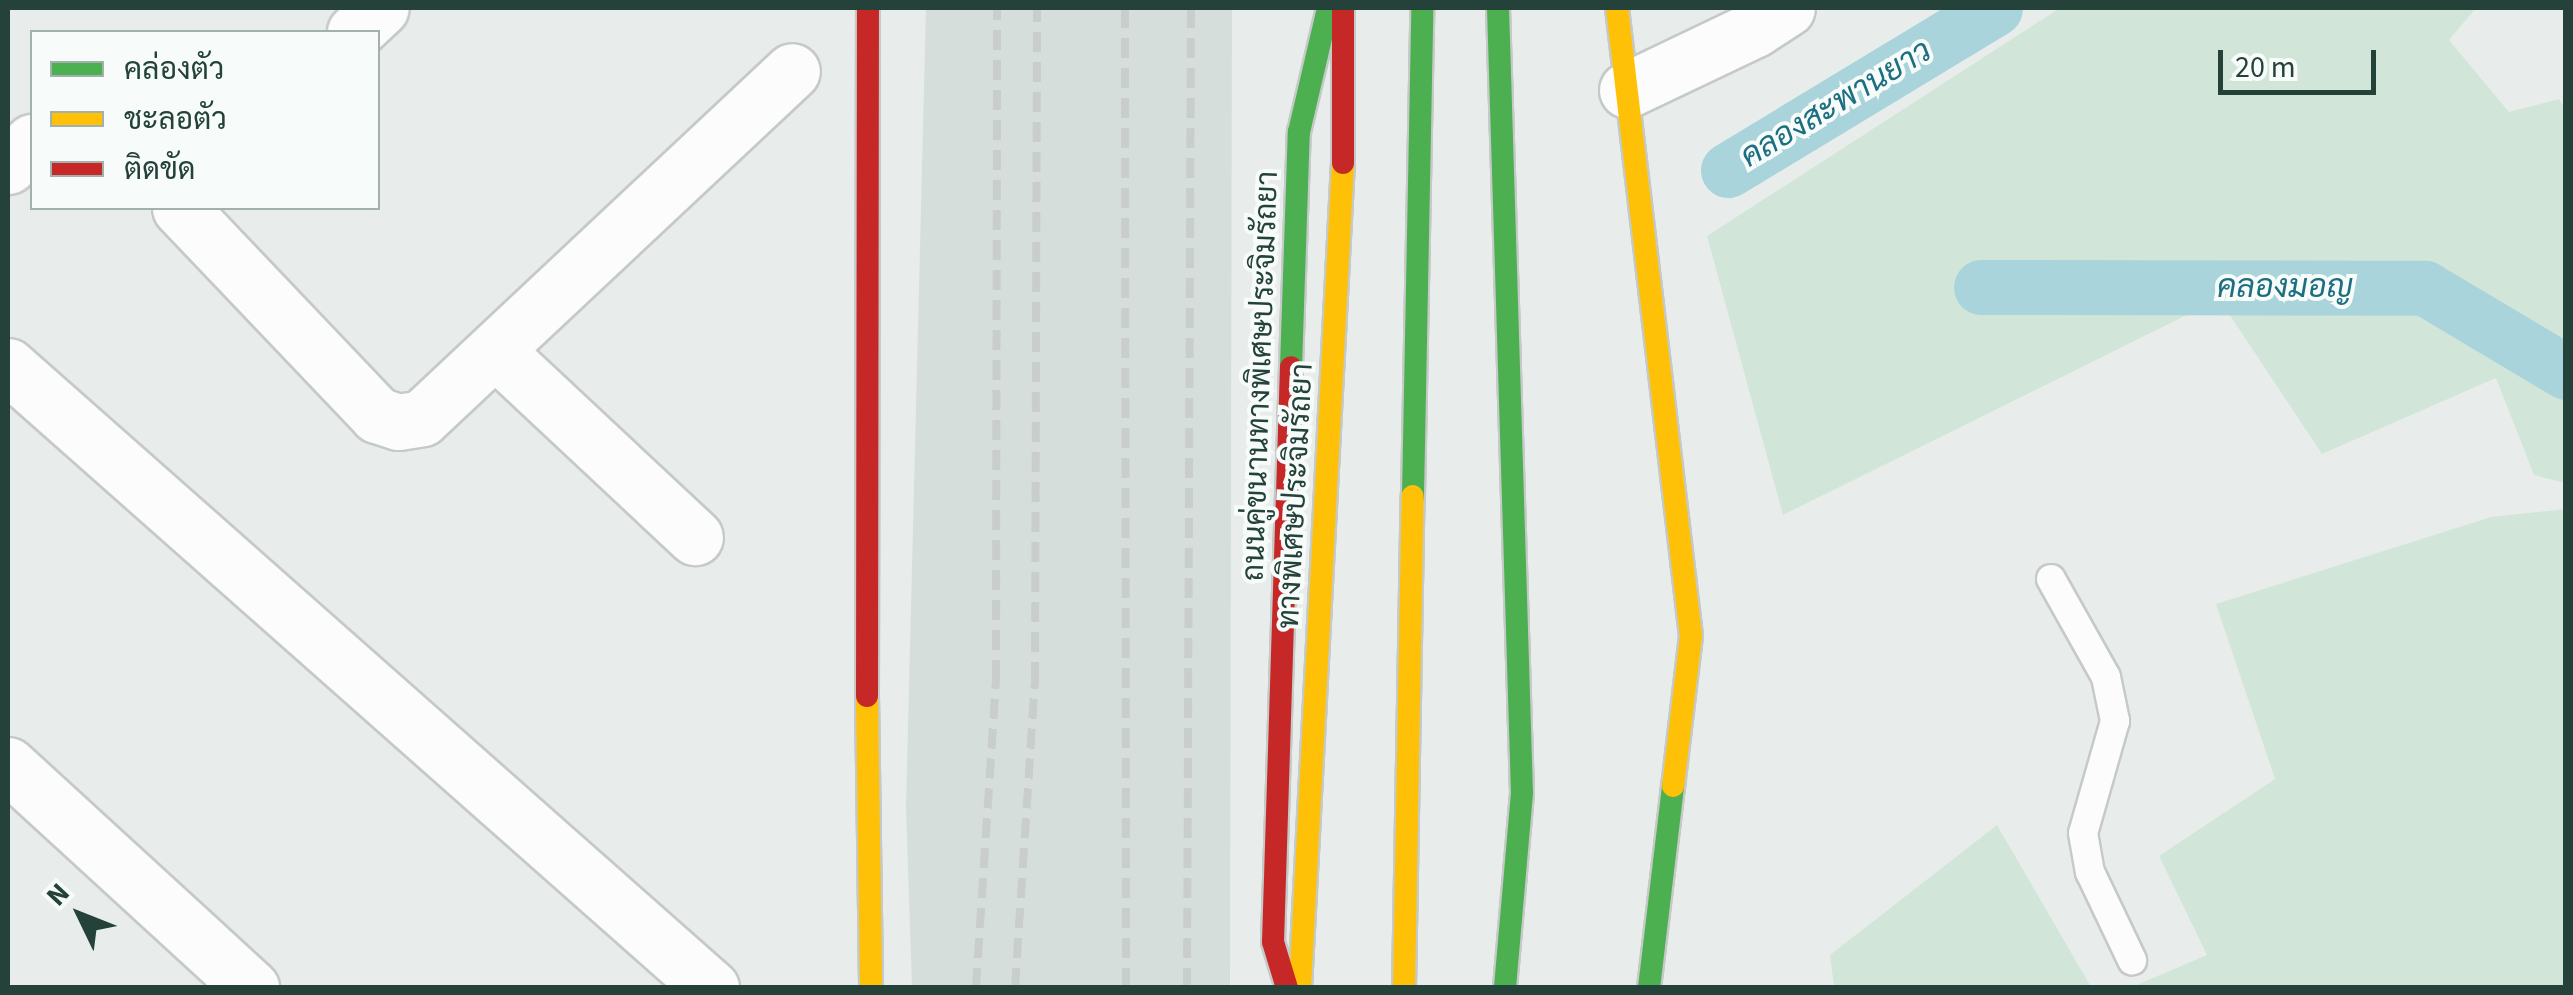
<!DOCTYPE html>
<meta charset="utf-8">
<style>
body{margin:0}
#map{position:relative;width:2573px;height:995px;overflow:hidden;background:#e8edeb;font-family:"Source Sans 3",Sarabun,sans-serif}
div>[style]{position:absolute}
.built>*{inset:0;background:#d6dedb}
.green>*{inset:0;background:#d1e6d8}
.canal>*{height:55px;margin:-27.5px;padding:0 27.5px;transform-origin:27.5px;border-radius:27.5px;background:#a9d4db}
.roads{filter:drop-shadow(2px 0 #c5cac8) drop-shadow(-2px 0 #c5cac8) drop-shadow(0 2px #c5cac8) drop-shadow(0 -2px #c5cac8)}
.lane>*{height:28px;margin:-14px;padding:0 14px;transform-origin:14px;border-radius:14px;background:#fcfcfc}
.street>*{height:55px;margin:-27.5px;padding:0 27.5px;transform-origin:27.5px;border-radius:27.5px;background:#fcfcfc}
.fast>*{height:22px;margin:-11px;padding:0 11px;transform-origin:11px;border-radius:11px;background:#4caf50}
.slow>*{height:22px;margin:-11px;padding:0 11px;transform-origin:11px;border-radius:11px;background:#ffc107}
.jam>*{height:22px;margin:-11px;padding:0 11px;transform-origin:11px;border-radius:11px;background:#c62828}
.rail>*{height:8px;margin-top:-4px;transform-origin:0;background:repeating-linear-gradient(90deg,#c9cdcc 0 20px,transparent 0 30px)}
span{translate:-50% -50%;white-space:nowrap;text-align:center;line-height:1.15;-webkit-text-stroke:8px #f7fbf9;paint-order:stroke}
.street-label{font-size:30px;color:#24423a}
.water-label{font-size:32px;color:#1c6f80;font-style:italic}
.frame{position:absolute;inset:0;border:10px solid #24423a;pointer-events:none}
.legend{position:absolute;left:30px;top:30px;width:350px;height:180px;box-sizing:border-box;background:#f7fbf9;border:2px solid #a3b1ad;margin:0;padding:12px 18px;list-style:none;font-size:30px;color:#24423a}
.legend li{display:flex;align-items:center;gap:20px;height:50px}
.legend b{width:50px;border:2px solid #a3b1ad}
.north{position:absolute;left:30px;top:865px;width:100px;height:100px;-webkit-text-stroke:8px #f7fbf9;paint-order:stroke;rotate:313deg;font-size:28px;font-weight:700;line-height:40px;text-align:center;color:#24423a}
.north::after{content:'';display:block;margin:auto;width:35px;height:45px;background:#24423a;clip-path:polygon(50% 0,100% 100%,50% 72%,0 100%)}
.scale{position:absolute;left:2218px;top:50px;width:158px;height:45px;box-sizing:border-box;border:5px solid #24423a;border-top:0;padding-left:12px;font-size:30px;line-height:35px;white-space:nowrap;color:#24423a;-webkit-text-stroke:8px #f7fbf9;paint-order:stroke}
</style>
<div id="map">
<div class="built">
<div style="clip-path:polygon(926px 8px,1232px 8px,1230px 987px,912px 987px,906px 807px)"></div>
</div>
<div class="green">
<div style="clip-path:polygon(2060px 8px,2476px 8px,2449px 40px,2509px 112px,2559px 99px,2565px 109px,2565px 483px,2534px 475px,2496px 378px,2322px 454px,2219px 299px,1783px 515px,1707px 236px)"></div>
<div style="clip-path:polygon(2565px 509px,2565px 987px,2132px 987px,2207px 955px,2159px 856px,2275px 779px,2216px 604px,2491px 517px)"></div>
<div style="clip-path:polygon(1997px 825px,2091px 987px,1834px 987px,1830px 955px)"></div>
</div>
<div class="canal">
<div style="left:1728px;top:170px;width:312px;rotate:-31.2deg"></div>
<div style="left:1981px;top:287px;width:444px;rotate:0.1deg"></div>
<div style="left:2425px;top:288px;width:164px;rotate:30.8deg"></div>
</div>
<div class="roads">
<div class="lane">
<div style="left:2051px;top:579px;width:112px;rotate:60.7deg"></div>
<div style="left:2106px;top:677px;width:45px;rotate:78.4deg"></div>
<div style="left:2115px;top:721px;width:116px;rotate:105.9deg"></div>
<div style="left:2083px;top:833px;width:40px;rotate:80deg"></div>
<div style="left:2090px;top:872px;width:98px;rotate:64.5deg"></div>
</div>
<div class="street">
<div style="left:355px;top:32px;width:35px;rotate:-43deg"></div>
<div style="left:1627px;top:90px;width:142px;rotate:-25.5deg"></div>
<div style="left:1755px;top:29px;width:38px;rotate:-33deg"></div>
<div style="left:8px;top:166px;width:34px;rotate:-45deg"></div>
<div style="left:180px;top:208px;width:286px;rotate:46.4deg"></div>
<div style="left:377px;top:415px;width:22px;rotate:18deg"></div>
<div style="left:398px;top:422px;width:24px;rotate:-9deg"></div>
<div style="left:422px;top:418px;width:507px;rotate:-43.16deg"></div>
<div style="left:497px;top:352px;width:271px;rotate:43.1deg"></div>
<div style="left:8px;top:366px;width:939px;rotate:41.5deg"></div>
<div style="left:8px;top:765px;width:330px;rotate:42.5deg"></div>
</div>
<div class="fast">
<div style="left:1498px;top:8px;width:785px;rotate:88.25deg"></div>
<div style="left:1522px;top:793px;width:196px;rotate:95deg"></div>
<div style="left:1291px;top:367px;width:235px;rotate:-88.1deg"></div>
<div style="left:1299px;top:132px;width:127px;rotate:-76.8deg"></div>
<div style="left:1413px;top:496px;width:488px;rotate:-88.9deg"></div>
<div style="left:1649px;top:988px;width:203px;rotate:-83.2deg"></div>
</div>
<div class="slow">
<div style="left:1617px;top:8px;width:632px;rotate:83.28deg"></div>
<div style="left:1691px;top:636px;width:151px;rotate:96.8deg"></div>
<div style="left:867px;top:696px;width:292px;rotate:89.2deg"></div>
<div style="left:1300px;top:988px;width:826px;rotate:-87.02deg"></div>
<div style="left:1404px;top:988px;width:492px;rotate:-89deg"></div>
</div>
<div class="jam">
<div style="left:1343px;top:8px;width:155px;rotate:90deg"></div>
<div style="left:867px;top:696px;width:688px;rotate:-89.92deg"></div>
<div style="left:1287px;top:988px;width:48px;rotate:-106.9deg"></div>
<div style="left:1273px;top:942px;width:575px;rotate:-88.21deg"></div>
</div>
</div>
<div class="rail">
<div style="left:1125px;top:8px;width:980px;rotate:89.94deg"></div>
<div style="left:976px;top:988px;width:309px;rotate:-86.3deg"></div>
<div style="left:996px;top:680px;width:672px;rotate:-89.91deg"></div>
<div style="left:1015px;top:988px;width:307px;rotate:-86.3deg"></div>
<div style="left:1035px;top:682px;width:674px;rotate:-89.83deg"></div>
<div style="left:1187px;top:988px;width:980px;rotate:-89.77deg"></div>
</div>
<div class="street-label">
<span style="left:1261px;top:376px;rotate:-88deg">ถนนคู่ขนานทางพิเศษประจิมรัถยา</span>
<span style="left:1296px;top:496px;rotate:-87deg">ทางพิเศษประจิมรัถยา</span>
</div>
<div class="water-label">
<span style="left:1836px;top:104px;rotate:-31deg">คลองสะพานยาว</span>
<span style="left:2285px;top:287px">คลองมอญ</span>
</div>
<div class="frame"></div>
<ul class="legend">
<li><b style="height:12px;background:#4caf50"></b>คล่องตัว</li>
<li><b style="height:12px;background:#ffc107"></b>ชะลอตัว</li>
<li><b style="height:12px;background:#c62828"></b>ติดขัด</li>
</ul>
<div class="north">N</div>
<div class="scale">20 m</div>
</div>
